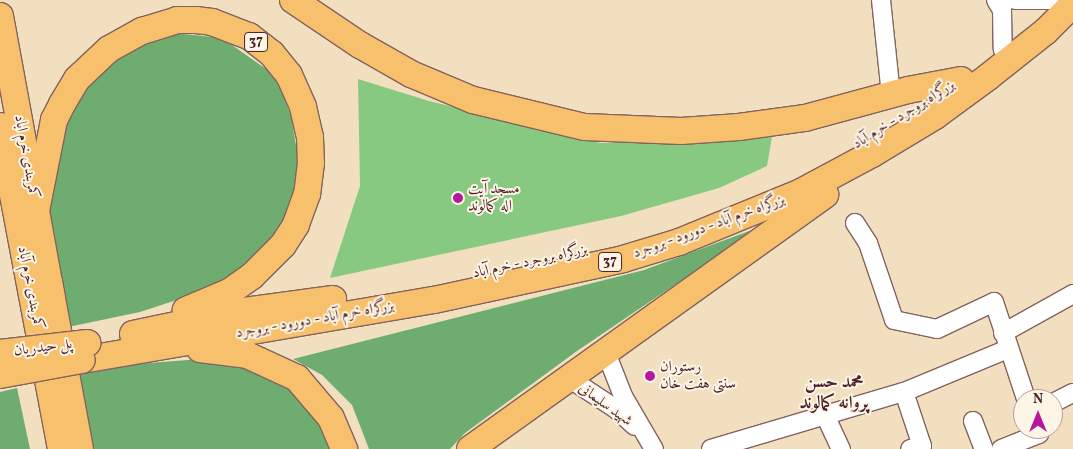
<!DOCTYPE html>
<meta charset="utf-8">
<style>
body{margin:0}
#map{position:relative;width:1073px;height:449px;overflow:hidden;background:#f1dfbf;font-family:Vollkorn,Amiri,serif}
div>[style]{position:absolute}
.green>*{inset:0;background:#88c981}
.forest>*{inset:0;background:#6ead6f}
.roads{filter:drop-shadow(1px 0 #84625f) drop-shadow(-1px 0 #84625f) drop-shadow(0 1px #84625f) drop-shadow(0 -1px #84625f)}
.minor>*{height:18px;margin:-9px;padding:0 9px;transform-origin:9px;border-radius:9px;background:#fff}
.highway>*{height:26px;margin:-13px;padding:0 13px;transform-origin:13px;border-radius:13px;background:#f7c06c}
.bridges{filter:drop-shadow(1px 0 #84625f) drop-shadow(-1px 0 #84625f) drop-shadow(0 1px #84625f) drop-shadow(0 -1px #84625f)}
.highway-bridge>*{height:26px;margin:-13px;padding:0 13px;transform-origin:13px;border-radius:13px;background:#f7c06c}
.dots>*{width:14px;height:14px;translate:-50% -50%;box-sizing:border-box;border:2px solid #fcf5e5;border-radius:50%}
span{translate:-50% -50%;white-space:nowrap;text-align:center;line-height:1.15;-webkit-text-stroke:4px #fcf5e5;paint-order:stroke}
.shield-label span{padding:1px 4px;background:#fcf5e5;border:1px solid;border-radius:4px;-webkit-text-stroke-width:0}
.shield-label{font-size:14px;color:#4a1f2b;font-weight:700}
.street-label{font-size:15px;color:#4a1f2b}
.poi-label{font-size:15px;color:#4a1f2b}
.left{translate:0 -50%;text-align:left}
.quarter-label{font-size:18px;color:#4a1f2b;font-weight:700}
.north{position:absolute;left:1013px;top:389px;width:50px;height:50px;box-sizing:border-box;background:#fcf5e5;border:1px solid #b59f9b;border-radius:50%;rotate:0deg;font-size:14px;font-weight:700;line-height:20px;text-align:center;color:#4a1f2b}
.north::after{content:'';display:block;margin:auto;width:18px;height:22px;background:#b5179e;clip-path:polygon(50% 0,100% 100%,50% 72%,0 100%)}
</style>
<div id="map">
<div class="green">
<div style="clip-path:polygon(358px 79px,429px 101px,600px 143px,772px 137px,767px 166px,719px 188px,621px 216px,330px 278px,360px 186px)"></div>
</div>
<div class="forest">
<div style="clip-path:polygon(165px 32px,222px 38px,276px 76px,291px 116px,300px 169px,287px 217px,273px 239px,246px 265px,204px 291px,140px 312px,68px 327px,45px 188px,58px 124px,88px 75px)"></div>
<div style="clip-path:polygon(760px 227px,577px 351px,465px 433px,450px 449px,369px 449px,352px 405px,322px 375px,293px 359px,644px 270px)"></div>
<div style="clip-path:polygon(201px 359px,267px 371px,305px 399px,335px 449px,84px 449px,70px 375px,110px 366px)"></div>
<div style="clip-path:polygon(17px 388px,30px 449px,0 449px,0 392px)"></div>
</div>
<div class="roads">
<div class="minor">
<div style="left:881px;top:0;width:96px;rotate:84deg"></div>
<div style="left:996px;top:0;width:12px;rotate:59deg"></div>
<div style="left:1002px;top:10px;width:39px;rotate:89deg"></div>
<div style="left:1015px;top:0;width:38px"></div>
<div style="left:855px;top:223px;width:24px;rotate:57deg"></div>
<div style="left:868px;top:243px;width:81px;rotate:71.3deg"></div>
<div style="left:894px;top:320px;width:44px;rotate:11.8deg"></div>
<div style="left:937px;top:329px;width:63px;rotate:-25.3deg"></div>
<div style="left:994px;top:302px;width:102px;rotate:71.7deg"></div>
<div style="left:1003px;top:333px;width:80px;rotate:-29.1deg"></div>
<div style="left:605px;top:350px;width:49px;rotate:68.6deg"></div>
<div style="left:623px;top:396px;width:61px;rotate:59.7deg"></div>
<div style="left:567px;top:377px;width:59px;rotate:33.1deg"></div>
<div style="left:616px;top:409px;width:25px;rotate:42deg"></div>
<div style="left:904px;top:392px;width:57px;rotate:71.6deg"></div>
<div style="left:922px;top:446px;width:12px;rotate:166deg"></div>
<div style="left:1053px;top:403px;width:22px;rotate:-27deg"></div>
<div style="left:825px;top:415px;width:38px;rotate:65deg"></div>
<div style="left:973px;top:421px;width:30px;rotate:69deg"></div>
<div style="left:711px;top:449px;width:201px;rotate:-16.5deg"></div>
<div style="left:904px;top:392px;width:113px;rotate:-22.5deg"></div>
<div style="left:1001px;top:449px;width:41px;rotate:-21.5deg"></div>
<div style="left:1039px;top:434px;width:5px;rotate:-112deg"></div>
</div>
<div class="highway">
<div style="left:293px;top:0;width:81px;rotate:33.9deg"></div>
<div style="left:360px;top:45px;width:59px;rotate:29.6deg"></div>
<div style="left:411px;top:74px;width:67px;rotate:22.8deg"></div>
<div style="left:473px;top:100px;width:115px;rotate:13.6deg"></div>
<div style="left:585px;top:127px;width:96px;rotate:2.4deg"></div>
<div style="left:681px;top:131px;width:58px;rotate:-3.9deg"></div>
<div style="left:739px;top:127px;width:67px;rotate:-7.8deg"></div>
<div style="left:805px;top:118px;width:107px;rotate:-15.2deg"></div>
<div style="left:908px;top:90px;width:54px;rotate:-10.7deg"></div>
<div style="left:0;top:16px;width:182px;rotate:79.6deg"></div>
<div style="left:0;top:126px;width:329px;rotate:79.3deg"></div>
<div style="left:49px;top:282px;width:170px;rotate:79.5deg"></div>
<div style="left:52px;top:299px;width:89px;rotate:-100.3deg"></div>
<div style="left:36px;top:211px;width:93px;rotate:-78.8deg"></div>
<div style="left:54px;top:120px;width:18px;rotate:-63deg"></div>
<div style="left:62px;top:104px;width:29px;rotate:-59deg"></div>
<div style="left:77px;top:79px;width:44px;rotate:-43.2deg"></div>
<div style="left:109px;top:49px;width:38px;rotate:-29deg"></div>
<div style="left:142px;top:31px;width:37px;rotate:-17deg"></div>
<div style="left:177px;top:20px;width:19px"></div>
<div style="left:196px;top:20px;width:16px;rotate:7deg"></div>
<div style="left:212px;top:22px;width:40px;rotate:21deg"></div>
<div style="left:249px;top:36px;width:29px;rotate:38deg"></div>
<div style="left:272px;top:54px;width:27px;rotate:51deg"></div>
<div style="left:289px;top:75px;width:35px;rotate:66deg"></div>
<div style="left:303px;top:107px;width:31px;rotate:77deg"></div>
<div style="left:310px;top:137px;width:26px;rotate:88deg"></div>
<div style="left:311px;top:163px;width:31px;rotate:97deg"></div>
<div style="left:307px;top:194px;width:33px;rotate:110deg"></div>
<div style="left:296px;top:225px;width:24px;rotate:123deg"></div>
<div style="left:283px;top:245px;width:44px;rotate:135deg"></div>
<div style="left:252px;top:276px;width:28px;rotate:145deg"></div>
<div style="left:229px;top:292px;width:47px;rotate:157.3deg"></div>
<div style="left:133px;top:334px;width:106px;rotate:-11.9deg"></div>
<div style="left:237px;top:312px;width:97px;rotate:-7.7deg"></div>
<div style="left:200px;top:349px;width:47px;rotate:7.3deg"></div>
<div style="left:247px;top:355px;width:55px;rotate:24.7deg"></div>
<div style="left:297px;top:378px;width:52px;rotate:49.6deg"></div>
<div style="left:331px;top:418px;width:34px;rotate:67deg"></div>
<div style="left:82px;top:360px;width:357px;rotate:-9.7deg"></div>
<div style="left:434px;top:300px;width:193px;rotate:-12.2deg"></div>
<div style="left:623px;top:259px;width:59px;rotate:-16.9deg"></div>
<div style="left:679px;top:242px;width:132px;rotate:-22.3deg"></div>
<div style="left:801px;top:192px;width:81px;rotate:-28.2deg"></div>
<div style="left:872px;top:154px;width:74px;rotate:-31.1deg"></div>
<div style="left:935px;top:116px;width:66px;rotate:-36.3deg"></div>
<div style="left:988px;top:77px;width:74px;rotate:-38.4deg"></div>
<div style="left:1046px;top:31px;width:38px;rotate:-45deg"></div>
<div style="left:470px;top:449px;width:437px;rotate:-35.6deg"></div>
</div>
</div>
<div class="bridges">
<div class="highway-bridge">
<div style="left:0;top:353px;width:88px;rotate:-6.6deg"></div>
<div style="left:0;top:375px;width:83px;rotate:-10.4deg"></div>
</div>
</div>
<div class="dots">
<div style="left:458px;top:198px;background:#b5179e"></div>
<div style="left:650px;top:376px;background:#b5179e"></div>
</div>
<div class="shield-label">
<span style="left:256px;top:42px">37</span>
<span style="left:610px;top:262px">37</span>
</div>
<div class="street-label">
<span style="left:904px;top:115px;rotate:-32deg">بزرگراه بروجرد - خرم آباد</span>
<span style="left:26px;top:157px;rotate:80deg">کمربندی خرم اباد</span>
<span style="left:709px;top:227px;rotate:-20deg">بزرگراه خرم آباد - دورود - بروجرد</span>
<span style="left:530px;top:262px;rotate:-12deg">بزرگراه بروجرد - خرم آباد</span>
<span style="left:30px;top:288px;rotate:79deg">کمربندی خرم آباد</span>
<span style="left:315px;top:320px;rotate:-10deg">بزرگراه خرم آباد - دورود - بروجرد</span>
<span style="left:43px;top:348px;rotate:-7deg">پل حیدریان</span>
<span style="left:605px;top:405px;rotate:36deg">شهید سلیمانی</span>
</div>
<div class="poi-label">
<span class="left" style="left:468px;top:198px">مسجد آیت<br>اله کمالوند</span>
<span class="left" style="left:660px;top:376px">رستوران<br>سنتی هفت خان</span>
</div>
<div class="quarter-label">
<span style="left:834px;top:394px">محمد حسن<br>پروانه کمالوند</span>
</div>
<div class="north">N</div>
</div>
